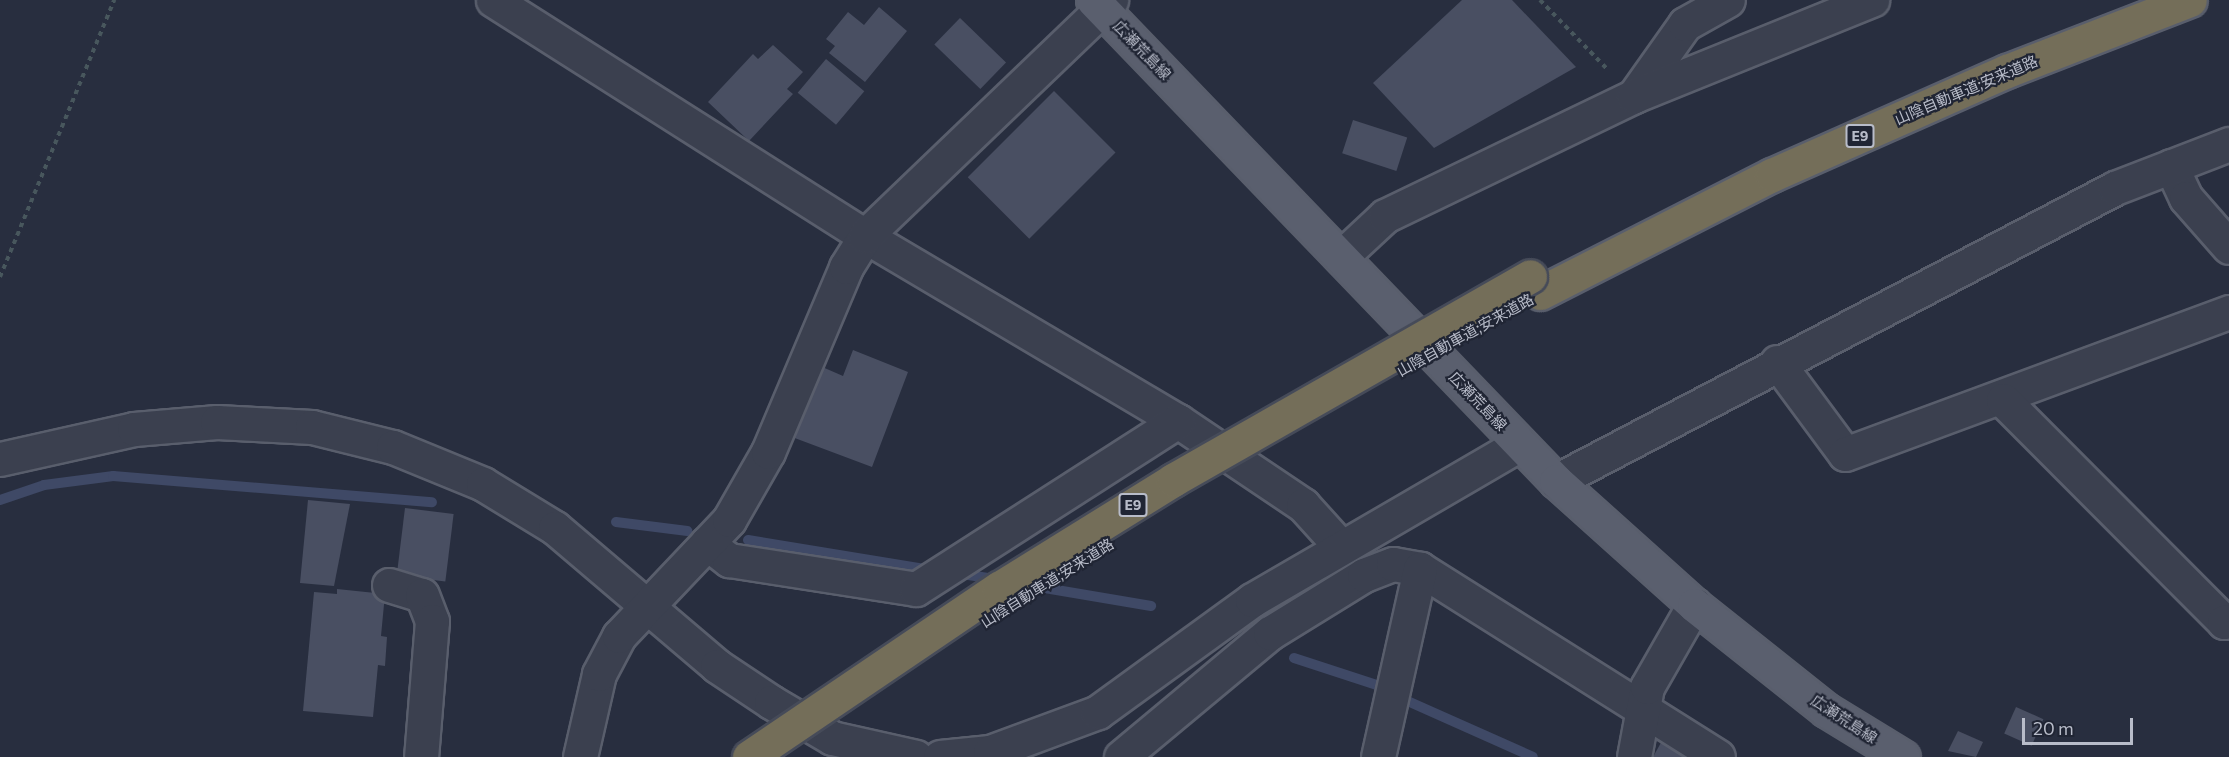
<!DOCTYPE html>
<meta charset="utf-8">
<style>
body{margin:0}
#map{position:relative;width:2229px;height:757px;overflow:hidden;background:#282e3f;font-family:Commissioner,"Noto Sans JP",sans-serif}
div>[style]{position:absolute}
.stream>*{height:10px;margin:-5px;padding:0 5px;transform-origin:5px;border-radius:5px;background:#3f4966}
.building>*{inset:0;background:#494f62;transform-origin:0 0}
.path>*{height:4px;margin-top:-2px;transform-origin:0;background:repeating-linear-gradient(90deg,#48575d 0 4.5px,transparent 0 9px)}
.roads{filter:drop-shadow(2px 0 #595e6c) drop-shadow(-2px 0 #595e6c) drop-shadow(0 2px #595e6c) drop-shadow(0 -2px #595e6c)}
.minor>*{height:33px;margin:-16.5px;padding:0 16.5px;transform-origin:16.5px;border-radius:16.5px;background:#3b404f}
.major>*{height:33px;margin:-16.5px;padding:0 16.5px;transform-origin:16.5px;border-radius:16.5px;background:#5a5f6e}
.highway>*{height:33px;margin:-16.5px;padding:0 16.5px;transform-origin:16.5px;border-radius:16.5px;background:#746e59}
.bridges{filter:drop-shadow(2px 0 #464b59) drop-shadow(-2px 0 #464b59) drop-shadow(0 2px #464b59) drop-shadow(0 -2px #464b59)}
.highway-bridge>*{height:33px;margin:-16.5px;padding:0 16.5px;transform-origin:16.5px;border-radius:16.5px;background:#746e59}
span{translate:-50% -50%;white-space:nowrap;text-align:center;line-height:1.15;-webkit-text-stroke:4.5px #202534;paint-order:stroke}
.shield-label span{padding:2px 4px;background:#202534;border:2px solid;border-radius:4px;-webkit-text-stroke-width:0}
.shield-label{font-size:14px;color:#b8bcc9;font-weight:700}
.street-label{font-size:15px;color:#b8bcc9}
.scale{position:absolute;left:2022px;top:718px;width:111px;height:27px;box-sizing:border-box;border:3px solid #b8bcc9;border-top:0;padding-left:8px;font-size:18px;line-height:21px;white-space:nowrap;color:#b8bcc9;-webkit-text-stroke:4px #202534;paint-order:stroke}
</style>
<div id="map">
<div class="stream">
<div style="left:0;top:500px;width:46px;rotate:-18.8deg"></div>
<div style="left:44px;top:485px;width:70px;rotate:-7.4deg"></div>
<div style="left:113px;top:476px;width:320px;rotate:4.7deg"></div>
<div style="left:616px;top:522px;width:72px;rotate:7.2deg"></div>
<div style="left:748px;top:540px;width:185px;rotate:9.3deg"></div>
<div style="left:956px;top:573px;width:45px;rotate:9deg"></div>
<div style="left:1021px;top:584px;width:132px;rotate:9.6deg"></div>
<div style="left:1294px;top:658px;width:87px;rotate:18deg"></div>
<div style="left:1403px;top:699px;width:142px;rotate:24deg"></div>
</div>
<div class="building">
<div style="clip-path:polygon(1462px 0,1512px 0,1576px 67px,1434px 148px,1373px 83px)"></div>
<div style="clip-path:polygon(879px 7px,907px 31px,865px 82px,829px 53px,835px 46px,826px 39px,848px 12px,864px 25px)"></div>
<div style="left:960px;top:18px;width:64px;height:37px;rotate:44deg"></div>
<div style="clip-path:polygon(773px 45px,803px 72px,787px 89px,793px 94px,749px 141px,708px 102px,753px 54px,758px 59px)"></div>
<div style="left:826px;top:59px;width:50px;height:44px;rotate:40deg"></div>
<div style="left:1054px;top:91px;width:87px;height:122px;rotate:45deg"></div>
<div style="left:1353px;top:120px;width:57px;height:35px;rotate:18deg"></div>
<div style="clip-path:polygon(853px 350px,908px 372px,872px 467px,792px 437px,820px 366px,843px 376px)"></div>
<div style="clip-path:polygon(308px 500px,350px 504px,334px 586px,300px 583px)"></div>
<div style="left:405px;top:508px;width:49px;height:68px;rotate:7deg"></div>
<div style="clip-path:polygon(337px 589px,385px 594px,381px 636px,387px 637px,385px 666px,378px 665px,373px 717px,303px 711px,314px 592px,337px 594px)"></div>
<div style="left:2016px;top:707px;width:30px;height:29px;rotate:24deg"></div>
<div style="clip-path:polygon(1958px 731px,1983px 742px,1976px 757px,1948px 751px)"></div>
<div style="clip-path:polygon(1663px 739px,1694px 757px,1653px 757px)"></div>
</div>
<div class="path">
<div style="left:1540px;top:0;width:98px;rotate:45.8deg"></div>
<div style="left:0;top:277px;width:300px;rotate:-67.6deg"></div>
</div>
<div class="roads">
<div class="minor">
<div style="left:493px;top:0;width:441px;rotate:32.4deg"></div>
<div style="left:865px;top:236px;width:364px;rotate:30.6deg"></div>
<div style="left:1178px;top:421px;width:151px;rotate:33.9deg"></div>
<div style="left:1303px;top:505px;width:55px;rotate:47.9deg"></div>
<div style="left:1634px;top:96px;width:88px;rotate:-54.7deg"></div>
<div style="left:1685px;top:24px;width:49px;rotate:-29.2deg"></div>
<div style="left:2171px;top:166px;width:35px;rotate:65deg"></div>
<div style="left:2186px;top:198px;width:65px;rotate:48.7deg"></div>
<div style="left:1341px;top:257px;width:60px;rotate:-43deg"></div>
<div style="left:1385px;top:216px;width:276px;rotate:-25.7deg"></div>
<div style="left:1634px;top:96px;width:257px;rotate:-22deg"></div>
<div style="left:1777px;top:362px;width:114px;rotate:53.5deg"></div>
<div style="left:1845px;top:454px;width:409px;rotate:-20.3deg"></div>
<div style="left:2003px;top:400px;width:313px;rotate:45.1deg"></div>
<div style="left:2224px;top:622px;width:5px;rotate:-11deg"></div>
<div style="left:0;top:459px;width:137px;rotate:-12.6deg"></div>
<div style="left:134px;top:429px;width:83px;rotate:-4.8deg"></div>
<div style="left:217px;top:422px;width:95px;rotate:3deg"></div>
<div style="left:312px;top:427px;width:83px;rotate:13.9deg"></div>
<div style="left:393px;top:447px;width:97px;rotate:22.3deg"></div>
<div style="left:483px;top:484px;width:84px;rotate:31.4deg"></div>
<div style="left:555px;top:528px;width:213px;rotate:40.4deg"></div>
<div style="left:717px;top:666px;width:65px;rotate:33.7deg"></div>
<div style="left:771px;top:702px;width:71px;rotate:30.5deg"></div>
<div style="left:832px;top:738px;width:86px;rotate:12.7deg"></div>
<div style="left:1556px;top:481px;width:631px;rotate:-27.66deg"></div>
<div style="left:2115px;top:188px;width:122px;rotate:-21.1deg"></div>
<div style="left:707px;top:543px;width:28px;rotate:38deg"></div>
<div style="left:729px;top:560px;width:189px;rotate:8.8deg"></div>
<div style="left:916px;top:589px;width:311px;rotate:-32.7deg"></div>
<div style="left:389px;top:585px;width:34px;rotate:17deg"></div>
<div style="left:422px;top:595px;width:28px;rotate:69deg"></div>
<div style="left:432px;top:621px;width:136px;rotate:94.6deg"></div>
<div style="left:580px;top:757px;width:85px;rotate:-77.1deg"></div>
<div style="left:599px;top:674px;width:43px;rotate:-62.2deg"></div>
<div style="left:619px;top:636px;width:160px;rotate:-46.5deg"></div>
<div style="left:729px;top:520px;width:78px;rotate:-60.2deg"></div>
<div style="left:768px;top:452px;width:201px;rotate:-67.1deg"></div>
<div style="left:846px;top:267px;width:36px;rotate:-58deg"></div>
<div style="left:865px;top:236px;width:341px;rotate:-43.8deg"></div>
<div style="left:940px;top:757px;width:50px;rotate:-5.7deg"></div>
<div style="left:990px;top:752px;width:115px;rotate:-20.3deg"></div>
<div style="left:1098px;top:712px;width:190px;rotate:-36deg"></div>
<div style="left:1252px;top:600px;width:310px;rotate:-30.2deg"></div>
<div style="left:1121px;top:757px;width:194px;rotate:-39.8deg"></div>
<div style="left:1270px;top:633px;width:110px;rotate:-31.7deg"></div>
<div style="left:1364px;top:575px;width:31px;rotate:-21deg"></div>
<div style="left:1393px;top:564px;width:27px;rotate:10deg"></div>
<div style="left:1420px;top:569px;width:352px;rotate:32.2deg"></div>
<div style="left:1378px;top:757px;width:193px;rotate:-77.4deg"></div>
<div style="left:1634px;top:757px;width:71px;rotate:-79.5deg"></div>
<div style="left:1647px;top:687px;width:95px;rotate:-60.2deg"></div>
</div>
<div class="major">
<div style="left:1093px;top:0;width:668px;rotate:46.09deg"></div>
<div style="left:1556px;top:481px;width:186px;rotate:41.9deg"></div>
<div style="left:1694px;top:605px;width:169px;rotate:38.5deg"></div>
<div style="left:1826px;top:710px;width:90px;rotate:31.4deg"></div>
</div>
<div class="highway">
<div style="left:1540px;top:293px;width:260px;rotate:-27deg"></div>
<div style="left:1772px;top:175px;width:257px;rotate:-23.9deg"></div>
<div style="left:2007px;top:71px;width:196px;rotate:-21.2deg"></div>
</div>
</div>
<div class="bridges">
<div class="highway-bridge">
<div style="left:749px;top:757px;width:302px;rotate:-34.1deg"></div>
<div style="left:999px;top:588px;width:205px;rotate:-31.8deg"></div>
<div style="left:1173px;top:480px;width:411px;rotate:-29.7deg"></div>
</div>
</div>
<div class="shield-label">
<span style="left:1860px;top:136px">E9</span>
<span style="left:1133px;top:505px">E9</span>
</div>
<div class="street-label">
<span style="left:1142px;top:50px;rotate:46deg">広瀬荒島線</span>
<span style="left:1966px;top:90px;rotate:-23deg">山陰自動車道;安来道路</span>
<span style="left:1465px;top:335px;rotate:-29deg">山陰自動車道;安来道路</span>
<span style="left:1478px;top:401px;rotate:46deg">広瀬荒島線</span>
<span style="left:1047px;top:583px;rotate:-32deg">山陰自動車道;安来道路</span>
<span style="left:1844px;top:719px;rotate:33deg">広瀬荒島線</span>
</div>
<div class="scale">20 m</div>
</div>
